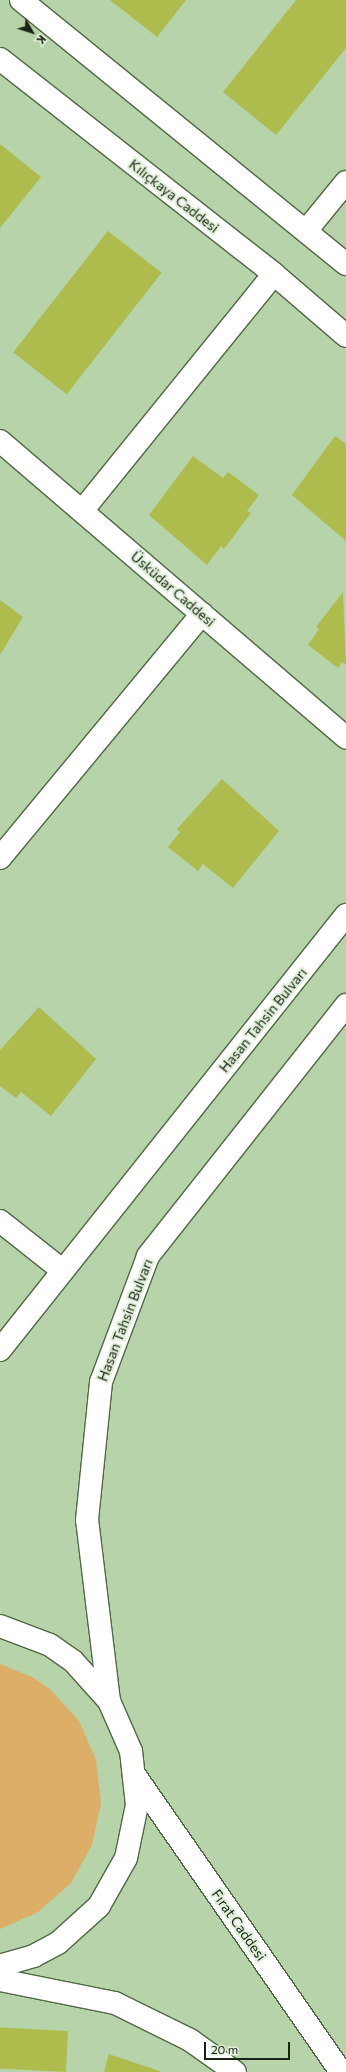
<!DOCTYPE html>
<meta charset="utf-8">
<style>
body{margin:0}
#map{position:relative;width:346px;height:2072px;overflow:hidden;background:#b6d3a9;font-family:Commissioner,sans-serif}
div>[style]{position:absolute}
.green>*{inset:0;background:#ddae68}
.building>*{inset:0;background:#aebc4e;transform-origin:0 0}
.roads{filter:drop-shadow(1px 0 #506944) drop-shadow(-1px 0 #506944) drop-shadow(0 1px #506944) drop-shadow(0 -1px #506944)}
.street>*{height:22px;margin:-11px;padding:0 11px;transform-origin:11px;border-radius:11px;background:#fff}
.secondary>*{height:22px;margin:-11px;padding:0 11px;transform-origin:11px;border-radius:11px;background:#fff}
.primary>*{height:22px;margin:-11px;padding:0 11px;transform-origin:11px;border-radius:11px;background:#fff}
span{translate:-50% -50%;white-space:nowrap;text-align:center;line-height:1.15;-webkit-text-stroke:4px #e0efd9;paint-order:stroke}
.street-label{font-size:14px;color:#192414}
.north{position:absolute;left:12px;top:12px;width:40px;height:40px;-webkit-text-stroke:3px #e0efd9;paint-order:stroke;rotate:129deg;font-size:11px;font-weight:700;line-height:16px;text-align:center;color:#192414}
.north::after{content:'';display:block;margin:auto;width:14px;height:18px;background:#192414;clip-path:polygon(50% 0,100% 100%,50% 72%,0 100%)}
.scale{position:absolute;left:204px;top:2042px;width:86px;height:18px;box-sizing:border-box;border:2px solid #192414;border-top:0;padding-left:5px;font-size:12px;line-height:14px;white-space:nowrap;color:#192414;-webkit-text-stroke:3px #e0efd9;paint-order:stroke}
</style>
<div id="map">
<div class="green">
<div style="clip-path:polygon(0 1664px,32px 1677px,50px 1689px,79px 1721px,96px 1760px,101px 1803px,92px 1845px,71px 1883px,38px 1912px,0 1929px)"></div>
</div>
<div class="building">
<div style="clip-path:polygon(110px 0,186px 0,157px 37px)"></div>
<div style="clip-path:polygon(296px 0,346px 0,346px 48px,276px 135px,223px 92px)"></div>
<div style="clip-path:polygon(0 144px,41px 177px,0 228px)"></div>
<div style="left:108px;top:231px;width:68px;height:154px;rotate:38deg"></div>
<div style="clip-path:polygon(335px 436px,346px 444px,346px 541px,292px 495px)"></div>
<div style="clip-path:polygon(193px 456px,223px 478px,228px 472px,259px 495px,247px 511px,251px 513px,224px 549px,221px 546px,207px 565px,149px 515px)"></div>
<div style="clip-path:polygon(343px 592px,346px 665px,342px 662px,338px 668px,308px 645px,319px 629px,316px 627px)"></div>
<div style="clip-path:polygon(0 600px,23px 617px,0 655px)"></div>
<div style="clip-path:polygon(222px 779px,279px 831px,233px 888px,203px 864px,198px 871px,168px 847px,180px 832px,177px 829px)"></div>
<div style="clip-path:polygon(39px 1007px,96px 1059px,51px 1116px,21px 1092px,16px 1098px,0 1086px,0 1050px)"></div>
<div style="left:68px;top:2031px;width:41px;height:68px;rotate:93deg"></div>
<div style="clip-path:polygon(109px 2054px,162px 2072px,104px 2072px)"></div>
</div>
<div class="roads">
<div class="street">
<div style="left:306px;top:231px;width:63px;rotate:-50.8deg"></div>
<div style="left:0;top:441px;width:456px;rotate:40.6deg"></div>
<div style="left:82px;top:511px;width:305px;rotate:-51deg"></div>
<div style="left:0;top:858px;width:317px;rotate:-50.4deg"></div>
<div style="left:0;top:1221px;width:80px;rotate:38.4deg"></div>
</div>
<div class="secondary">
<div style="left:21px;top:0;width:419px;rotate:39.1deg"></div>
<div style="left:0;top:59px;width:348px;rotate:38.1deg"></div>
<div style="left:274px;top:274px;width:95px;rotate:40.7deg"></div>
</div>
<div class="primary">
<div style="left:0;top:1350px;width:556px;rotate:-51.5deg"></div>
<div style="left:0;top:1626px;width:53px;rotate:20.8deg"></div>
<div style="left:50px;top:1645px;width:28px;rotate:35deg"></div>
<div style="left:73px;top:1661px;width:54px;rotate:48deg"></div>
<div style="left:109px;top:1701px;width:55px;rotate:66.3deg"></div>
<div style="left:131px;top:1751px;width:54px;rotate:83.7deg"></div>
<div style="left:137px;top:1805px;width:54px;rotate:101.7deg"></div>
<div style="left:126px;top:1858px;width:55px;rotate:119.4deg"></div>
<div style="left:99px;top:1906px;width:55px;rotate:137.9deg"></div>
<div style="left:58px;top:1943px;width:27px;rotate:152deg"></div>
<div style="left:34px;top:1956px;width:35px;rotate:164deg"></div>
<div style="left:109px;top:1701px;width:182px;rotate:-96.9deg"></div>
<div style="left:87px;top:1520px;width:139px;rotate:-84.2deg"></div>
<div style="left:101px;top:1382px;width:134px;rotate:-69.5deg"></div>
<div style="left:148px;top:1256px;width:320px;rotate:-51.7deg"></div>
<div style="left:136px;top:1777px;width:359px;rotate:55.2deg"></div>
<div style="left:0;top:1980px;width:117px;rotate:11.3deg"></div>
<div style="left:115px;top:2003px;width:84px;rotate:26.3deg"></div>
<div style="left:190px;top:2040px;width:55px;rotate:35.4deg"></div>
</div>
</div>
<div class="street-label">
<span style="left:174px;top:196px;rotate:38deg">Kılıçkaya Caddesi</span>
<span style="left:173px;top:589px;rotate:41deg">Üsküdar Caddesi</span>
<span style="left:263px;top:1020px;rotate:-51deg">Hasan Tahsin Bulvarı</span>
<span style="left:125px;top:1320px;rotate:-69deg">Hasan Tahsin Bulvarı</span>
<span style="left:239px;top:1925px;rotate:55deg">Fırat Caddesi</span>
</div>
<div class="north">K</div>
<div class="scale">20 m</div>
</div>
